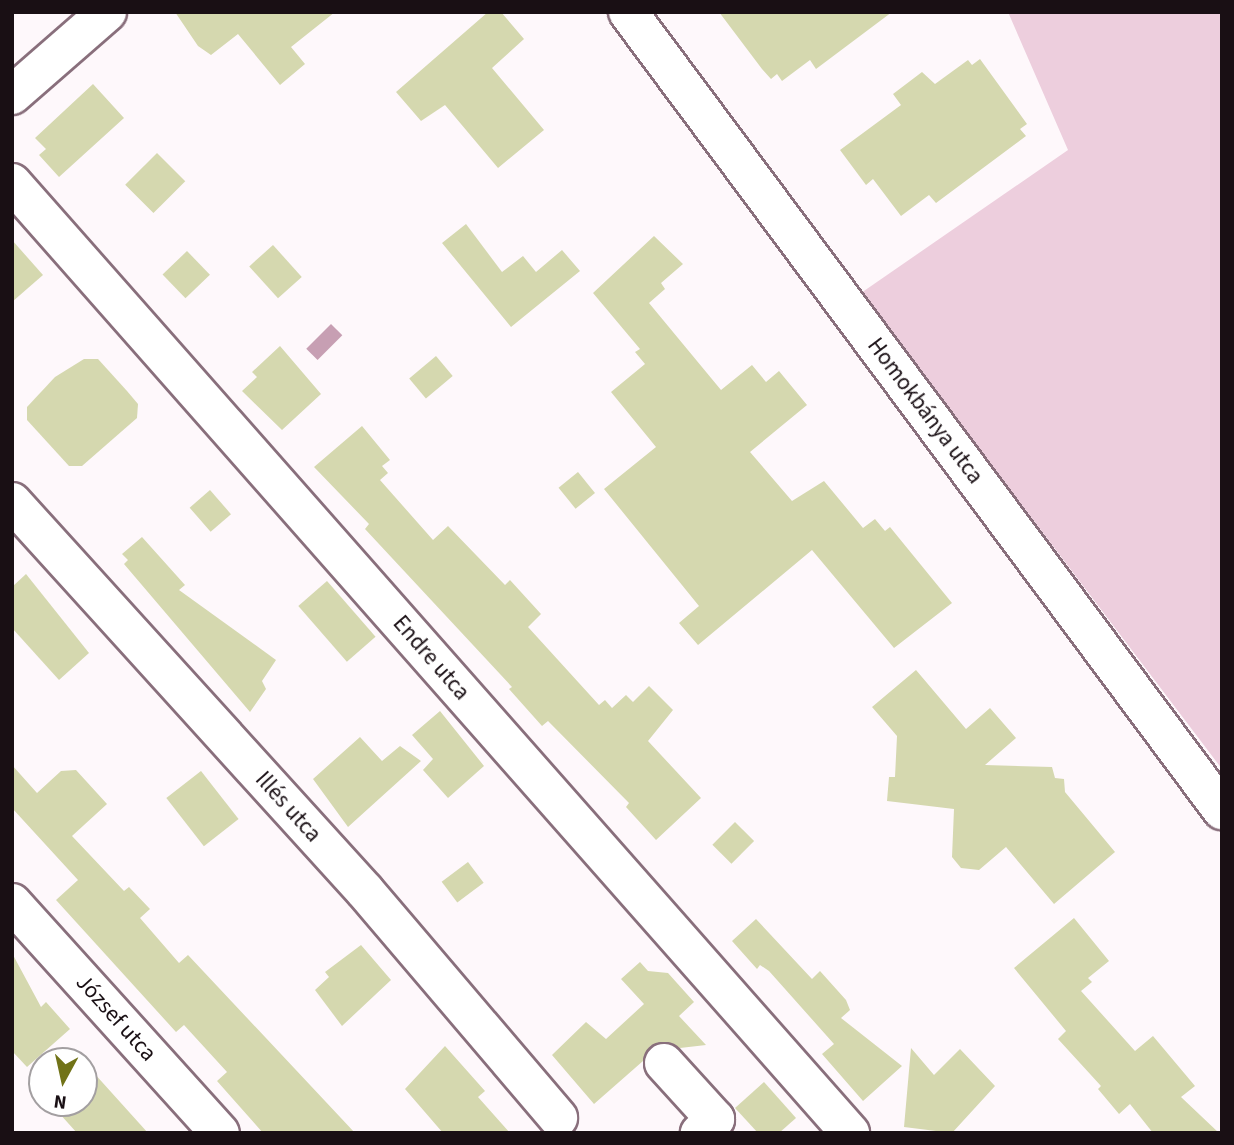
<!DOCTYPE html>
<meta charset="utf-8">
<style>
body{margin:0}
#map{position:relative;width:1234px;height:1145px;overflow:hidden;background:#fef8fb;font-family:"Source Sans 3",sans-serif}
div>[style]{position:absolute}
.green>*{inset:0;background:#edcedd}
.water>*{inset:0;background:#c79fb3;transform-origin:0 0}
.building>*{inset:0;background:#d5d8af;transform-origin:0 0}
.roads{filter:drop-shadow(2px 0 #896f7c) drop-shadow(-2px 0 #896f7c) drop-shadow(0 2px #896f7c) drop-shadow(0 -2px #896f7c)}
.minor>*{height:38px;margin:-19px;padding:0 19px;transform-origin:19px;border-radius:19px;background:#fff}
span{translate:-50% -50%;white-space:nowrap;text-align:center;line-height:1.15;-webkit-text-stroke:7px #fff;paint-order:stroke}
.street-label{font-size:23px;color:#190f14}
.frame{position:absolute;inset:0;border:14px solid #190f14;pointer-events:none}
.north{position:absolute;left:28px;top:1047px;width:70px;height:70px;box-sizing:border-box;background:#fff;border:2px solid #a39fa1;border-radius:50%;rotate:188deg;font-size:19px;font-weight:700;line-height:28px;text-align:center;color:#190f14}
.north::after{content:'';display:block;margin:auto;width:24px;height:32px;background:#717318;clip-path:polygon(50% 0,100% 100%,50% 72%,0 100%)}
</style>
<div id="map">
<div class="green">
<div style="clip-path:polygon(1008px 12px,1222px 12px,1222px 769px,861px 293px,1068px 150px)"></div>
</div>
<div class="water">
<div style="left:331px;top:324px;width:16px;height:35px;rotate:45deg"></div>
</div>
<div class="building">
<div style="clip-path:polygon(175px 12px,335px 12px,291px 47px,305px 64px,280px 85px,238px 34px,211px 55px,198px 46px)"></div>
<div style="clip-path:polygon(488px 12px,501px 12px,524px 39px,492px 68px,544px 130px,498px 168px,445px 105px,421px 121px,396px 92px)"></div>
<div style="clip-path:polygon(719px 12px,892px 12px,816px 69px,810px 60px,782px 81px,777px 74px,771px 79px,762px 69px)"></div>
<div style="clip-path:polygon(980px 59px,1027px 124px,1020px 129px,1026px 136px,936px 203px,929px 195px,901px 216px,873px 179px,866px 185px,840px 150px,901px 105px,893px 94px,922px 72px,935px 84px,968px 60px,972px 65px)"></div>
<div style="clip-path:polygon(93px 84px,124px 118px,59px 177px,39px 155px,46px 149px,35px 138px)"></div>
<div style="left:157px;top:153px;width:40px;height:45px;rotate:45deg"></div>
<div style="clip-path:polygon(466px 224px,502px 272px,523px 256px,536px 272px,562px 250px,580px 271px,511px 327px,442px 243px)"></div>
<div style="clip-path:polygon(654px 236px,683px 264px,661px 283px,665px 289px,649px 303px,721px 390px,752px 365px,766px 382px,779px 371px,807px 405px,750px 452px,792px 501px,824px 481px,863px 528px,875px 519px,885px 531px,890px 527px,952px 603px,894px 648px,812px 550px,698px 645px,679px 623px,699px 606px,604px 489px,656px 447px,611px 392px,645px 364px,635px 352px,640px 349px,593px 293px)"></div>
<div style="clip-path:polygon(12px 240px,43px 275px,12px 302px)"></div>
<div style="left:273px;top:245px;width:43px;height:32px;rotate:48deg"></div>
<div style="left:187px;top:251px;width:33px;height:34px;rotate:46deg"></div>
<div style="clip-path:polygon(280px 346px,321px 394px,282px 430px,242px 391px,257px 377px,252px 372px)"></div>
<div style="left:436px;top:356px;width:26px;height:35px;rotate:50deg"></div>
<div style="clip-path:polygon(84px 359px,98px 359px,127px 391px,138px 404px,137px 418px,82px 466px,69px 466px,27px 420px,27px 407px,55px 377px)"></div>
<div style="clip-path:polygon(362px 426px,390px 460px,382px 466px,388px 473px,380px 480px,433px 540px,448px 526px,505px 585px,510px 580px,541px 614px,528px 627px,599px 705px,605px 700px,612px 708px,626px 695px,633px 702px,649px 686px,673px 710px,648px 741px,701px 798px,656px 840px,626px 807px,629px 803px,548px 721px,542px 726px,509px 689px,512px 687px,365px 529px,369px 524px,314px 467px)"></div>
<div style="left:578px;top:472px;width:27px;height:25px;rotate:51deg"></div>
<div style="left:210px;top:490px;width:32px;height:27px;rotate:49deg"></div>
<div style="clip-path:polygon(142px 537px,185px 585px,179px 590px,276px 660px,262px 681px,266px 689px,250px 712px,124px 564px,128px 560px,122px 554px)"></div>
<div style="clip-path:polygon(26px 574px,89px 653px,59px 680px,12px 628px,12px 587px)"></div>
<div style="left:327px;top:581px;width:74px;height:38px;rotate:49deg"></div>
<div style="clip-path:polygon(916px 670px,966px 729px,990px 708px,1016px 738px,985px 765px,1052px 767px,1055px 778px,1064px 779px,1065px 792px,1115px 852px,1054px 904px,1006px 847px,979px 870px,961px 868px,952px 857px,954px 809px,887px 801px,889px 777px,895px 777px,897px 736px,872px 707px)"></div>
<div style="clip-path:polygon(440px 711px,484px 766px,448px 798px,423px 770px,433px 759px,412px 735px)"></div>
<div style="clip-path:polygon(360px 737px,382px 761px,400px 746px,421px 761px,348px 827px,313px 779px)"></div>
<div style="clip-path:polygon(12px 765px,37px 793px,61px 771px,76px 770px,107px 804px,72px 836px,124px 891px,129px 887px,150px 909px,140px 918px,179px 963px,188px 955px,355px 1133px,263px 1133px,217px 1081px,227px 1072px,184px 1025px,176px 1032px,56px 900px,78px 880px,12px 808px)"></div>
<div style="left:201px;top:771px;width:61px;height:44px;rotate:52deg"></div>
<div style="left:735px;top:822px;width:27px;height:32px;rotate:45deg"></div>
<div style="left:468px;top:862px;width:26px;height:33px;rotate:53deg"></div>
<div style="clip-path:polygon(1074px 918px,1109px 961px,1088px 978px,1092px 982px,1081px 991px,1135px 1051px,1153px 1036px,1195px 1086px,1181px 1097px,1219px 1133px,1153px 1133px,1130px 1104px,1119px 1114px,1098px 1089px,1101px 1086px,1058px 1039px,1066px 1031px,1014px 968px)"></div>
<div style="clip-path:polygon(756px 919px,812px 979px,820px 971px,846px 1000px,850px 1010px,841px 1018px,902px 1066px,863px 1101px,822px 1054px,834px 1044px,769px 971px,760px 965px,757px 969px,732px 941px)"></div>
<div style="clip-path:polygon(361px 945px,391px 980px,342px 1026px,315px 990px,329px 977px,325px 972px)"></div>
<div style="clip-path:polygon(12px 953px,41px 1007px,46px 1002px,70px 1029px,27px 1067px,12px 1051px)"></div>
<div style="clip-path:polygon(640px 962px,648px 971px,668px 973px,694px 1002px,679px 1016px,706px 1045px,680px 1048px,660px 1042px,650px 1046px,643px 1061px,594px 1104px,552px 1055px,586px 1022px,606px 1039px,644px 1004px,621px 979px)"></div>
<div style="clip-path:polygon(445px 1046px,485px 1091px,478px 1097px,510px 1133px,443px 1133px,405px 1089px)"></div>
<div style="clip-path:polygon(911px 1048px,934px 1075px,960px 1049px,995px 1086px,952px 1133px,904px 1127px)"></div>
<div style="clip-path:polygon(84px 1062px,148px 1133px,77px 1133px,50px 1103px,84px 1103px)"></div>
<div style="clip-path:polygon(764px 1082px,796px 1118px,779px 1133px,758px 1133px,735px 1108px)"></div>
</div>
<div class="roads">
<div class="minor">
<div style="left:628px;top:12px;width:995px;rotate:53.34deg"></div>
<div style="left:12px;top:95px;width:126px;rotate:-41.1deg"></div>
<div style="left:12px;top:183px;width:1267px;rotate:48.58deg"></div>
<div style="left:12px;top:502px;width:525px;rotate:47.78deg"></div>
<div style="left:365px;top:891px;width:298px;rotate:49.6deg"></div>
<div style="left:12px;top:903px;width:310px;rotate:47.9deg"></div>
<div style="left:664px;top:1063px;width:76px;rotate:47.7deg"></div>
<div style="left:715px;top:1119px;width:21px;rotate:137deg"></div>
</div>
</div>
<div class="street-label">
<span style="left:925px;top:411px;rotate:53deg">Homokbánya utca</span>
<span style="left:431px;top:658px;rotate:49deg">Endre utca</span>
<span style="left:288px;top:807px;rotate:48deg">Illés utca</span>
<span style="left:116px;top:1018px;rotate:48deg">József utca</span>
</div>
<div class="frame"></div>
<div class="north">N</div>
</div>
